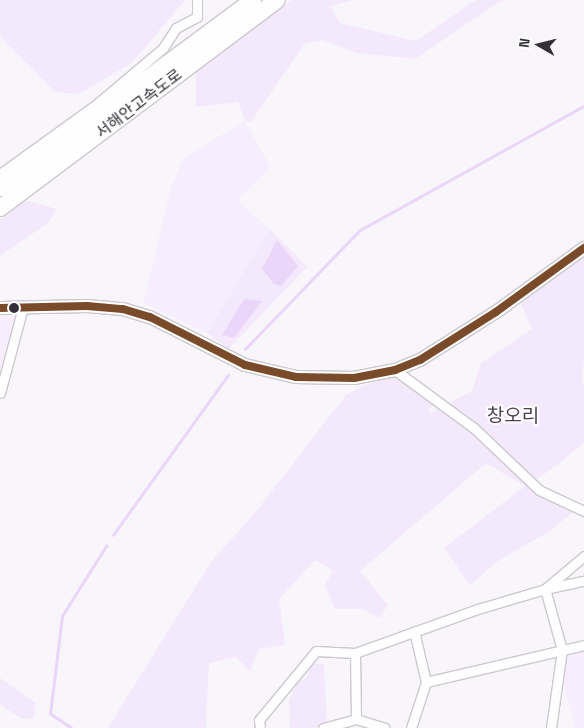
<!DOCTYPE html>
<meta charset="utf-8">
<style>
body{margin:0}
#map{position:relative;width:584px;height:728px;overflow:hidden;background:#f9f6fb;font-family:"Space Grotesk","Noto Sans KR",sans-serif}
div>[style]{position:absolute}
.built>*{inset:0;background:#f6eefc}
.green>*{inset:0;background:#f4e9fc}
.water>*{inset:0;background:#ead6f8}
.stream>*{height:2.5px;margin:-1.25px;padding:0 1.25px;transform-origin:1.25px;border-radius:1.25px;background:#ead6f8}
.roads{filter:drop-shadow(1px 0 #ccc9ce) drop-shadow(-1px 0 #ccc9ce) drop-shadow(0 1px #ccc9ce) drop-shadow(0 -1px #ccc9ce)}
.minor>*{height:9px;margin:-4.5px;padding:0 4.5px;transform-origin:4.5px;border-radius:4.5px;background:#fefefe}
.secondary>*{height:12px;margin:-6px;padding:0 6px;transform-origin:6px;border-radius:6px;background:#fefefe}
.motorway>*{height:16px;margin:-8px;padding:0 8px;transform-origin:8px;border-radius:8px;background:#fefefe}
.bus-1>*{height:8px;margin:-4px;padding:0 4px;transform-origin:4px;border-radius:4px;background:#7a4b2a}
.dots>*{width:14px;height:14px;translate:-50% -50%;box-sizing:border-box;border:2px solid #fff;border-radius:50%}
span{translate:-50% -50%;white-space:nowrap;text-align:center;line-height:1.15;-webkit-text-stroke:4px #fff;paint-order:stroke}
.street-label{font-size:16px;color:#343037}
.quarter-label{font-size:19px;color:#4a4250}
.north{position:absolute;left:514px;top:20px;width:50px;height:50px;-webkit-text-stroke:4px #fff;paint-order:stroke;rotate:278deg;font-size:14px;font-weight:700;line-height:20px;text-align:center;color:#343037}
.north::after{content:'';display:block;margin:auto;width:18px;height:22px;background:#343037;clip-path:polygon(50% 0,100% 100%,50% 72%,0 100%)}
</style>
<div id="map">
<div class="built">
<div style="clip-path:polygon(245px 121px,271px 168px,237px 200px,270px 229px,207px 333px,143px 303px,171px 188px,183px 158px)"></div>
<div style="clip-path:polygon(0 314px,18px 315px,0 373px)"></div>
<div style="clip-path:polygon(584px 650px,584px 728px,575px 728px,562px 678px,565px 653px)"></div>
</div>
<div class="green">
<div style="clip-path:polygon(0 0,185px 0,132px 63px,79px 94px,55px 92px,0 36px)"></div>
<div style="clip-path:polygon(292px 0,353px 0,330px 6px,340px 23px,416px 41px,471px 3px,478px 0,507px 0,499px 2px,415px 59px,356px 53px,323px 40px,305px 43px,251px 122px,245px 121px,238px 102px,196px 107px,196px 71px)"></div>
<div style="clip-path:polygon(25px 200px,57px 209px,48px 223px,0 256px,0 220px)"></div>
<div style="clip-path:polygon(270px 229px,307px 267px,228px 349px,207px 333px)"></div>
<div style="clip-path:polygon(584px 256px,584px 361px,582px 379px,584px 386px,584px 443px,557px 465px,526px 486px,573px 512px,550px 531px,498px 561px,470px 585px,444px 548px,525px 486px,486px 463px,360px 571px,388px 605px,379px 618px,363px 609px,335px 609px,325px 585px,333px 570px,315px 560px,279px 599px,285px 645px,259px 649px,250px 671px,236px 657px,209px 663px,206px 728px,108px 728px,211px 562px,254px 514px,346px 395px,365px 385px,394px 376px,438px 404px,428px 409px,430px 413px,472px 391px,481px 363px,532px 329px,521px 304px,566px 266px)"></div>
<div style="clip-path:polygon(311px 664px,324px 664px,327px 721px,315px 728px,290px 728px,289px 700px,298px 682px,306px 678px)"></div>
<div style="clip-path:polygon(0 678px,36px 703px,33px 718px,22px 719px,0 704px)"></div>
</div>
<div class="water">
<div style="clip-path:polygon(277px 240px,298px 266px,281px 286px,274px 284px,262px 269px)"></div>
<div style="clip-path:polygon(244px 299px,262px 301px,234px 338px,222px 335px)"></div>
</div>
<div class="stream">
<div style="left:245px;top:349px;width:165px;rotate:-46deg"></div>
<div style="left:360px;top:230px;width:256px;rotate:-29deg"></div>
<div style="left:113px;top:535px;width:197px;rotate:-54.3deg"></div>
<div style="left:71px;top:728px;width:25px;rotate:-146deg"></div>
<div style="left:50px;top:714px;width:99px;rotate:-83deg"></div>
<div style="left:62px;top:616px;width:83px;rotate:-57.8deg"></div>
</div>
<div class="roads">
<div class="minor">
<div style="left:0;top:174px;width:121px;rotate:-35.9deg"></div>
<div style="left:98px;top:103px;width:85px;rotate:-40.2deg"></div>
<div style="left:163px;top:48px;width:24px;rotate:-57deg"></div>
<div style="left:176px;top:28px;width:24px;rotate:-28deg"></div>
<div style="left:197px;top:17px;width:17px;rotate:-90deg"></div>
<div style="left:395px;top:370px;width:98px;rotate:36.3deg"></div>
<div style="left:474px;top:428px;width:90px;rotate:43.6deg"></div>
<div style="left:539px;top:490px;width:50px;rotate:25deg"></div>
<div style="left:0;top:393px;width:89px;rotate:-75deg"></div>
<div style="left:355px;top:653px;width:66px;rotate:89.1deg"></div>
<div style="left:426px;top:682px;width:162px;rotate:-13.2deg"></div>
<div style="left:260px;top:728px;width:8px;rotate:-97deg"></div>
<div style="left:259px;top:720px;width:89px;rotate:-50.4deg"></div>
<div style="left:316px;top:651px;width:39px;rotate:3deg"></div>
<div style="left:355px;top:653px;width:134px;rotate:-19.7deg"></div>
<div style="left:481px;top:608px;width:67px;rotate:-16.5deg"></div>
<div style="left:545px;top:589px;width:40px;rotate:-12deg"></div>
<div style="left:323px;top:728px;width:34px;rotate:-15deg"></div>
<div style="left:356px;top:719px;width:30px;rotate:17deg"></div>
<div style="left:411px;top:728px;width:48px;rotate:-71.9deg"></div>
<div style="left:426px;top:682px;width:52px;rotate:-103.2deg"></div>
<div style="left:551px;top:728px;width:79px;rotate:-82deg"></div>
<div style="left:562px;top:650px;width:63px;rotate:-105.6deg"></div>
<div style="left:545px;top:589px;width:51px;rotate:-40.2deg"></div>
</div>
<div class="secondary">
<div style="left:0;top:308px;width:87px;rotate:-1.3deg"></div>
<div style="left:87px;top:306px;width:36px;rotate:5deg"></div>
<div style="left:123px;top:309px;width:28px;rotate:17deg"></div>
<div style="left:150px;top:317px;width:106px;rotate:26.8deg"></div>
<div style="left:245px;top:365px;width:52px;rotate:13.2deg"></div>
<div style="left:296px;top:377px;width:58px;rotate:1deg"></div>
<div style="left:354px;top:378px;width:42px;rotate:-11deg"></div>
<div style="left:395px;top:370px;width:27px;rotate:-22deg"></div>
<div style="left:420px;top:360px;width:90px;rotate:-32.3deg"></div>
<div style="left:496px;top:312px;width:109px;rotate:-36deg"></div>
</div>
<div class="motorway">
<div style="left:0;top:188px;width:315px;rotate:-36.6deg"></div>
<div style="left:0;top:208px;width:346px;rotate:-36.9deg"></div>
</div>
</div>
<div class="bus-1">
<div style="left:0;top:308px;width:87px;rotate:-1.3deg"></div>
<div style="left:87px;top:306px;width:36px;rotate:5deg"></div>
<div style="left:123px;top:309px;width:28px;rotate:17deg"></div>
<div style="left:150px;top:317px;width:106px;rotate:26.8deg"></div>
<div style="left:245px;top:365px;width:52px;rotate:13.2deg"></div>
<div style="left:296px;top:377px;width:58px;rotate:1deg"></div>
<div style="left:354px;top:378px;width:42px;rotate:-11deg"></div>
<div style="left:395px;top:370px;width:27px;rotate:-22deg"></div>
<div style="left:420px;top:360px;width:90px;rotate:-32.3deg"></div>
<div style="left:496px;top:312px;width:109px;rotate:-36deg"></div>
</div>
<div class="dots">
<div style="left:14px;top:308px;background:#343037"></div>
</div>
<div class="street-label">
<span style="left:139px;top:104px;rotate:-37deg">서해안고속도로</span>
</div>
<div class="quarter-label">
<span style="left:513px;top:416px">창오리</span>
</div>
<div class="north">N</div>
</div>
